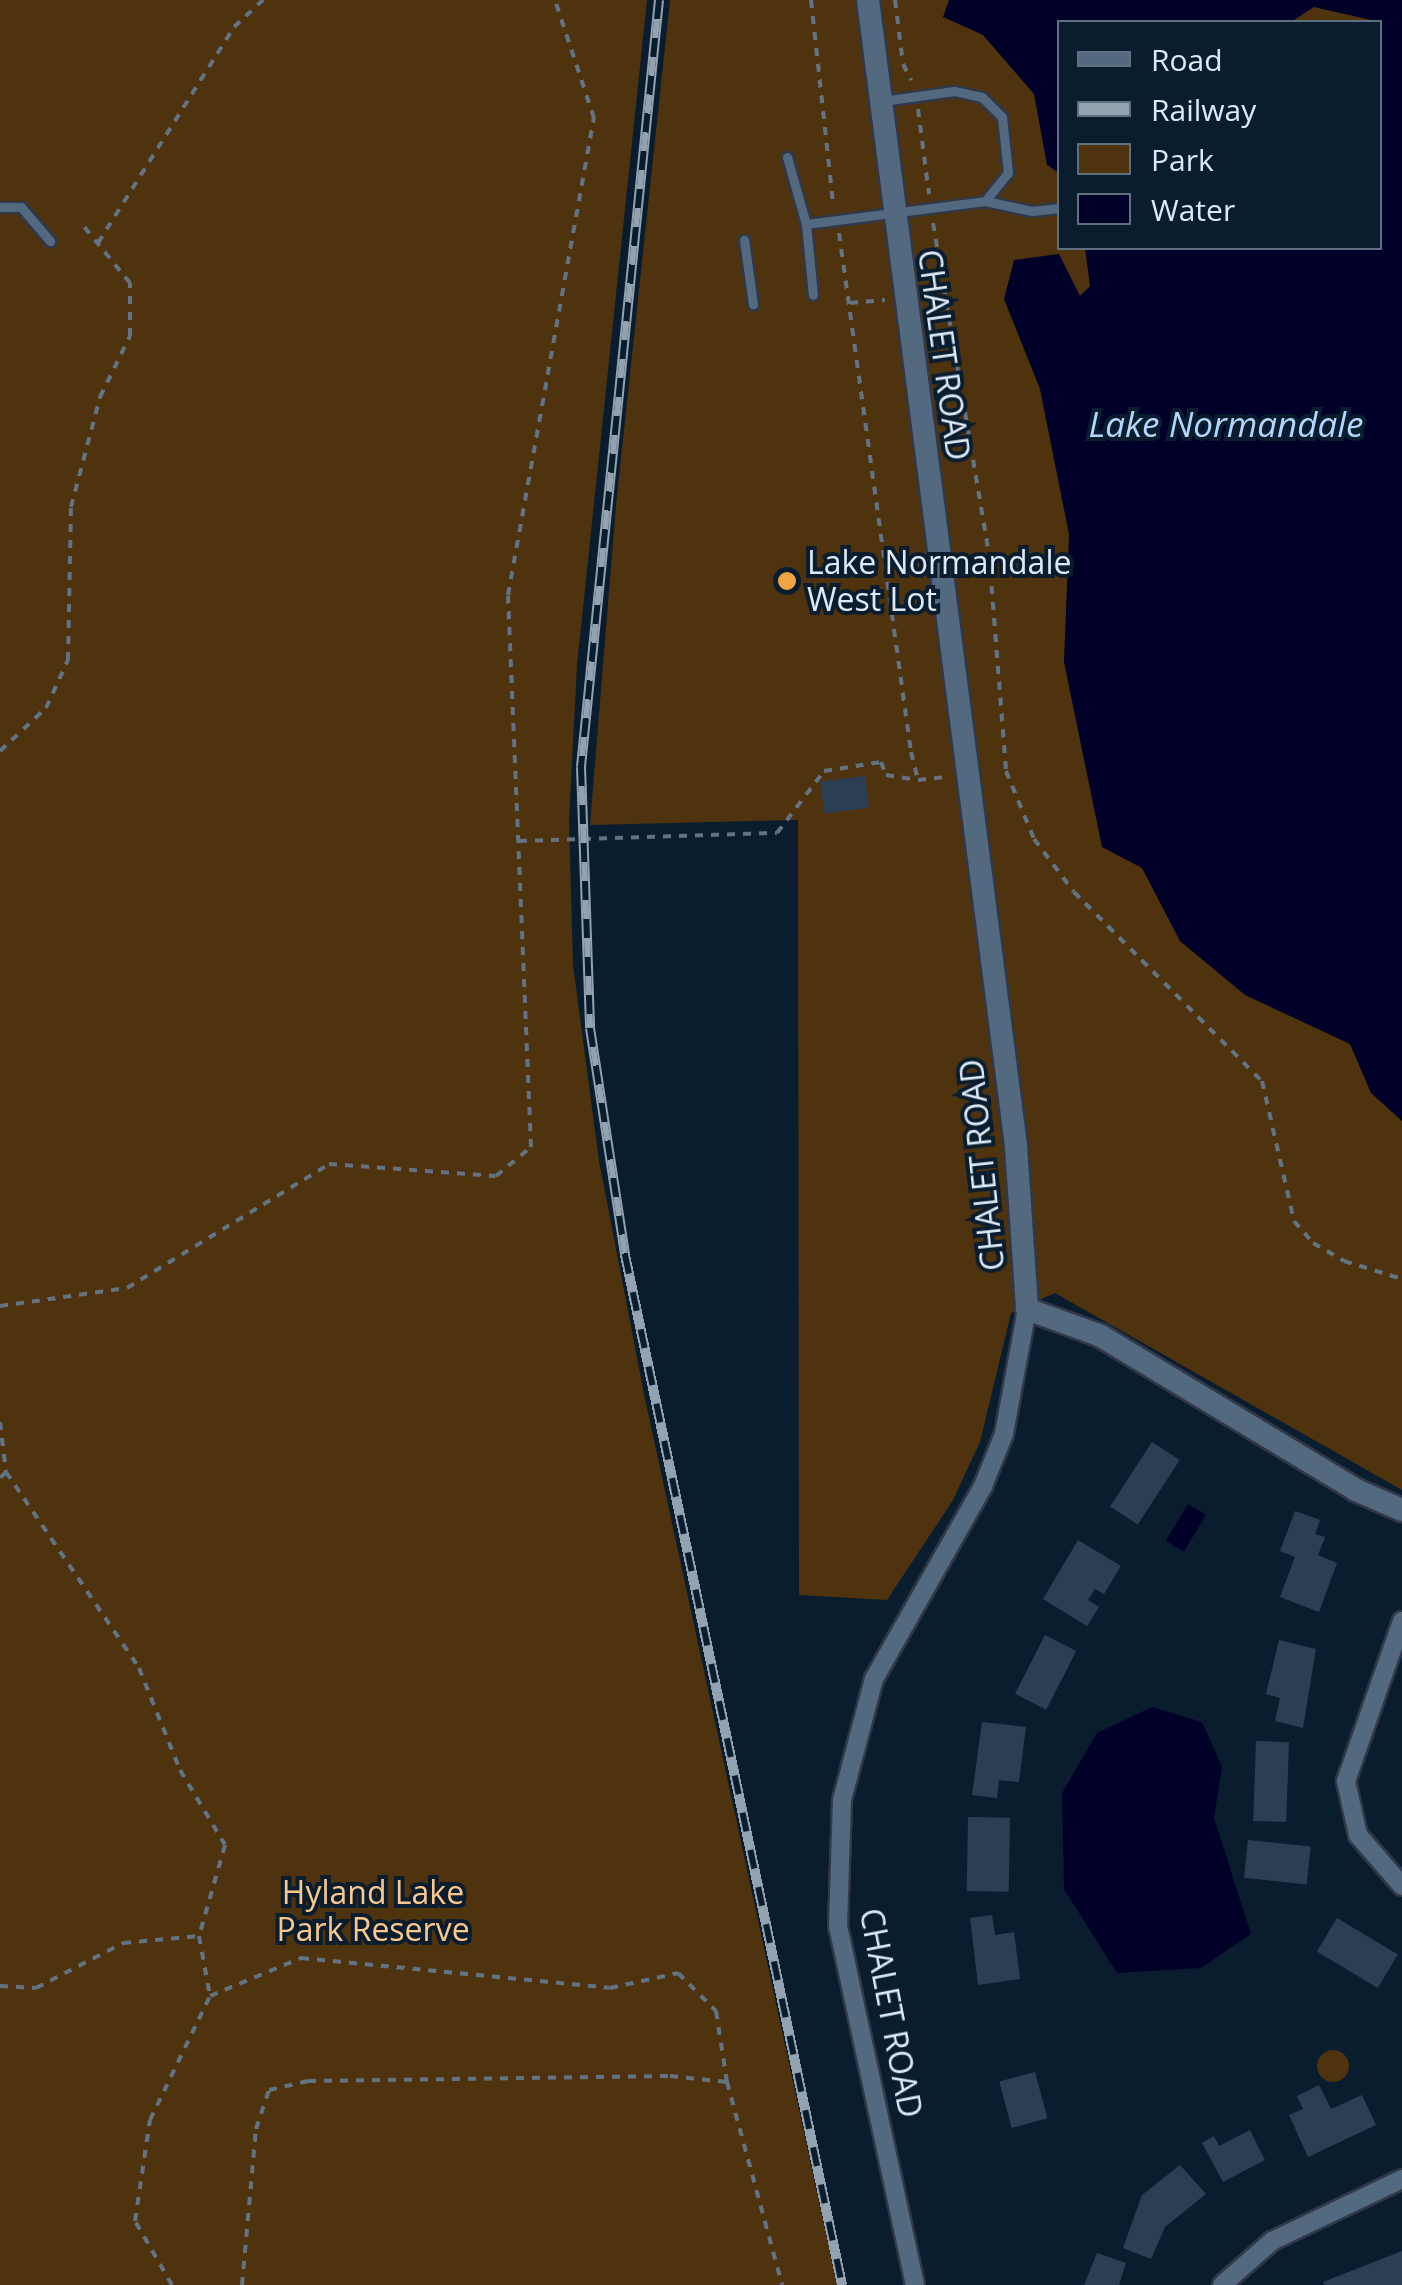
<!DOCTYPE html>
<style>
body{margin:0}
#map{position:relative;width:1402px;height:2285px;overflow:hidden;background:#091d2f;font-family:"Open Sans",sans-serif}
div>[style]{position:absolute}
.green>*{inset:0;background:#4f330f}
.round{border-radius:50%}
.water>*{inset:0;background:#000028;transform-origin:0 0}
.building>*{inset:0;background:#2b3f54;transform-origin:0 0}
.path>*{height:4px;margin-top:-2px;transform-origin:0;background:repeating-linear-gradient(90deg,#627383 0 8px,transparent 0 16px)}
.roads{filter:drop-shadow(2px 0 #313848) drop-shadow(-2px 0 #313848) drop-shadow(0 2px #313848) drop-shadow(0 -2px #313848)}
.service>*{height:9px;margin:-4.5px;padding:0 4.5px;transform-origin:4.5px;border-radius:4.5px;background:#536980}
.minor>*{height:18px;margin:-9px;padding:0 9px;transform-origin:9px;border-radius:9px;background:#536980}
.tertiary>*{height:22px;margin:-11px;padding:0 11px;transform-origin:11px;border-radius:11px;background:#536980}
.rail>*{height:10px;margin-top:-5px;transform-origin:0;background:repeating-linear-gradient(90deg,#091d2f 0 19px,#93a2b0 0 38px);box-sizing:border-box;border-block:2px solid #93a2b0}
.dots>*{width:28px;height:28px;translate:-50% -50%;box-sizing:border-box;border:5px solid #091d2f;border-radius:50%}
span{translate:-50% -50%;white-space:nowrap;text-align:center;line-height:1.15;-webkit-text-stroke:8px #091d2f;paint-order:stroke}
.street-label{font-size:32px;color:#dde9f6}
.poi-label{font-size:32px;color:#dde9f6}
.left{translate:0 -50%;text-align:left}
.park-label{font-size:32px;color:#fcc78d}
.water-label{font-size:35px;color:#b3d7fc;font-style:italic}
.legend{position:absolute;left:1057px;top:20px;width:325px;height:230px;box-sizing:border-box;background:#091d2f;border:2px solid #5e6f7f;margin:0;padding:12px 18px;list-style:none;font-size:30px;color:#dde9f6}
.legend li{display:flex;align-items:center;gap:20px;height:50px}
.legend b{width:50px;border:2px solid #5e6f7f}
</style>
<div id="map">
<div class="green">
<div style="clip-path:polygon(0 0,647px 0,577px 665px,569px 820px,573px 965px,599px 1161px,644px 1394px,837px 2285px,0 2285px)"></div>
<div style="clip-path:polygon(evenodd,670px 0,1402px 0,1402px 1490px,1055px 1293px,1011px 1313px,980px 1442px,953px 1500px,887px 1600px,799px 1595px,798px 820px,590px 825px,616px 505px,670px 0,1060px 22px,1380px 22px,1380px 248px,1060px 248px,1060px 22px)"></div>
<div class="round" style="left:1317px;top:2050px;width:32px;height:32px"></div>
</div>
<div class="water">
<div style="clip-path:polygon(949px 0,1402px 0,1402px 1121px,1371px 1093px,1350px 1044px,1245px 995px,1180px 941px,1142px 868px,1102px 847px,1064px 662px,1069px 534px,1040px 389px,1004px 299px,1014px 260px,1059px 254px,1080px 296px,1090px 286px,1085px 248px,1380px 248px,1380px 22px,1314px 7px,1291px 22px,1060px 22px,1059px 173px,1047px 165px,1034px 94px,983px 35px,943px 17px)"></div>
<div style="left:1188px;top:1504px;width:21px;height:43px;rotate:31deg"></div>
<div style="clip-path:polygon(1152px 1707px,1202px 1722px,1222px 1767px,1214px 1818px,1251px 1934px,1201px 1968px,1117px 1973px,1064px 1889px,1062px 1793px,1097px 1733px)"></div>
</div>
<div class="building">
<div style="left:865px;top:776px;width:32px;height:45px;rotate:83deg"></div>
<div style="left:1152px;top:1442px;width:33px;height:77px;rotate:33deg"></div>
<div style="clip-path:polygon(1295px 1511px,1320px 1520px,1315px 1534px,1325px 1537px,1318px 1555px,1337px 1563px,1319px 1612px,1280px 1597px,1295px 1557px,1280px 1551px)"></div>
<div style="clip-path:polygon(1078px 1540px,1121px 1566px,1104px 1594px,1095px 1589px,1088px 1600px,1099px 1607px,1087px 1626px,1043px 1599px)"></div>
<div style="left:1045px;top:1635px;width:35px;height:66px;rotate:27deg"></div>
<div style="clip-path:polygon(1279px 1640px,1316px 1649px,1303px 1728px,1275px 1721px,1280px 1698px,1266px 1694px)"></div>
<div style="clip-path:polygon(982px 1722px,1026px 1727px,1019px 1782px,999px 1780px,997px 1798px,972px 1795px)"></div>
<div style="left:1256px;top:1741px;width:33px;height:80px;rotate:2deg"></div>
<div style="left:968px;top:1817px;width:42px;height:74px;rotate:1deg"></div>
<div style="left:1248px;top:1840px;width:63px;height:38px;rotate:6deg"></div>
<div style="clip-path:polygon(992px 1915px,995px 1935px,1014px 1932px,1020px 1979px,978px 1985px,970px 1918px)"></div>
<div style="left:1337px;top:1918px;width:71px;height:39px;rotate:31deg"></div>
<div style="left:1035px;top:2072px;width:48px;height:37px;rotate:75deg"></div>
<div style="clip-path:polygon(1319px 2085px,1331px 2109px,1362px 2095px,1376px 2125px,1308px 2157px,1289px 2115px,1303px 2109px,1297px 2096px)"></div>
<div style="clip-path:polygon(1250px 2130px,1265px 2160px,1223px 2182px,1202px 2143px,1214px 2136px,1219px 2146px)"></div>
<div style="clip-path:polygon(1180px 2165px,1206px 2194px,1165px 2227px,1151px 2259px,1123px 2248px,1142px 2195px)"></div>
<div style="clip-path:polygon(1402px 2251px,1402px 2285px,1325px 2285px,1323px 2282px)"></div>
<div style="clip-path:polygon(1097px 2253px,1126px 2263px,1119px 2285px,1084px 2285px)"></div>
</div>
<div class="path">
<div style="left:811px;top:0;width:205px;rotate:83.8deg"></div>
<div style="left:895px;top:0;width:64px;rotate:82.9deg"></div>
<div style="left:903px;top:64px;width:18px;rotate:63deg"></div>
<div style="left:918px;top:109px;width:86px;rotate:82.6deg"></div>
<div style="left:933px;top:223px;width:336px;rotate:80.4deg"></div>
<div style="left:989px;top:554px;width:218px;rotate:85.5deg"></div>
<div style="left:1006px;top:771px;width:74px;rotate:67.6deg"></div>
<div style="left:1034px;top:839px;width:66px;rotate:53deg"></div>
<div style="left:1074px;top:892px;width:267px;rotate:45.2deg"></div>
<div style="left:1262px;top:1081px;width:144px;rotate:77.1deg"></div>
<div style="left:1294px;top:1221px;width:29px;rotate:49deg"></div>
<div style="left:1313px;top:1243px;width:36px;rotate:30deg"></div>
<div style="left:1344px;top:1261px;width:61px;rotate:17.2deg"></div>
<div style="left:839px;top:233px;width:524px;rotate:82.1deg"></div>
<div style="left:911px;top:752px;width:29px;rotate:76deg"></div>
<div style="left:918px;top:780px;width:28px;rotate:-6deg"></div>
<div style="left:98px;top:243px;width:255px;rotate:-57.8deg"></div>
<div style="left:234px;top:27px;width:40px;rotate:-43deg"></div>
<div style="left:850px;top:303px;width:35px;rotate:-5deg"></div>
<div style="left:0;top:751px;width:63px;rotate:-43.1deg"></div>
<div style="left:46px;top:708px;width:53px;rotate:-65.4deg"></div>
<div style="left:68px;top:660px;width:153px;rotate:-88.9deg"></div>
<div style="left:71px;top:507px;width:114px;rotate:-75.2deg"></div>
<div style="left:100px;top:397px;width:68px;rotate:-63.8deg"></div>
<div style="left:130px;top:336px;width:53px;rotate:-90deg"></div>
<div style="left:130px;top:283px;width:77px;rotate:-129.2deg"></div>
<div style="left:519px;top:841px;width:258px;rotate:-1.8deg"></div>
<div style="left:777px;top:833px;width:78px;rotate:-52.8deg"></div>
<div style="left:824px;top:771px;width:58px;rotate:-9deg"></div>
<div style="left:881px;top:762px;width:14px;rotate:69deg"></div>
<div style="left:886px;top:775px;width:32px;rotate:9deg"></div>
<div style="left:0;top:1306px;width:128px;rotate:-8.1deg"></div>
<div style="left:127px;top:1288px;width:237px;rotate:-31.5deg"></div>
<div style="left:329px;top:1164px;width:167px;rotate:4.1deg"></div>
<div style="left:496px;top:1176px;width:45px;rotate:-39.6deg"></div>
<div style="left:531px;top:1147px;width:552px;rotate:-92.39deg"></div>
<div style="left:508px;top:595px;width:485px;rotate:-79.8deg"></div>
<div style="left:594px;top:118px;width:124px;rotate:-108.3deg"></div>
<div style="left:0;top:1422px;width:50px;rotate:83.2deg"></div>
<div style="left:6px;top:1472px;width:8px;rotate:135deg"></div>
<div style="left:6px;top:1472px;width:237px;rotate:55.8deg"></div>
<div style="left:139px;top:1668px;width:110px;rotate:68.1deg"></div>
<div style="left:180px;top:1770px;width:87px;rotate:59deg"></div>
<div style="left:225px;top:1845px;width:95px;rotate:105.9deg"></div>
<div style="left:199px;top:1936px;width:61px;rotate:79.6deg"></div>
<div style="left:0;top:1986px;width:36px;rotate:3deg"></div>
<div style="left:36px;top:1988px;width:98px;rotate:-27.3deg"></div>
<div style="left:123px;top:1943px;width:76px;rotate:-5.3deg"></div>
<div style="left:172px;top:2285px;width:74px;rotate:-120deg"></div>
<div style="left:135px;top:2221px;width:102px;rotate:-81.6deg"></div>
<div style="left:150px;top:2120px;width:138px;rotate:-64.2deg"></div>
<div style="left:210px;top:1996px;width:99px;rotate:-22.7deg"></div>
<div style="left:301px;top:1958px;width:310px;rotate:5.5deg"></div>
<div style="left:610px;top:1988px;width:70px;rotate:-12.4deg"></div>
<div style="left:678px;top:1973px;width:54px;rotate:45deg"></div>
<div style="left:716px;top:2011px;width:72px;rotate:81.2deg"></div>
<div style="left:242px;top:2285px;width:157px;rotate:-84.9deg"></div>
<div style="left:256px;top:2129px;width:41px;rotate:-71.6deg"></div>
<div style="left:269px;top:2090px;width:40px;rotate:-13deg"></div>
<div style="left:308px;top:2081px;width:362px;rotate:-0.8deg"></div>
<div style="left:670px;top:2076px;width:57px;rotate:6deg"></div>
<div style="left:727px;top:2082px;width:210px;rotate:74.8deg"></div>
</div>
<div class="roads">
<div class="service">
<div style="left:787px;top:157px;width:70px;rotate:74.2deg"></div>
<div style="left:806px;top:224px;width:71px;rotate:84.4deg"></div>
<div style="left:985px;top:201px;width:48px;rotate:12deg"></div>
<div style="left:1032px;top:211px;width:28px;rotate:-6deg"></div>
<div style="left:0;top:207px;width:21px"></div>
<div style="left:21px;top:207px;width:45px;rotate:49.5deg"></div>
<div style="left:806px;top:224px;width:180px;rotate:-7.3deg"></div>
<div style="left:985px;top:201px;width:36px;rotate:-51deg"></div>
<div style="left:1008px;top:173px;width:56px;rotate:-96.1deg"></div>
<div style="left:1002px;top:117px;width:28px;rotate:-135deg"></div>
<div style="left:982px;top:97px;width:29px;rotate:-168deg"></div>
<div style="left:954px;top:91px;width:72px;rotate:172deg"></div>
<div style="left:744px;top:240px;width:65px;rotate:82deg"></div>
</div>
<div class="minor">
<div style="left:1402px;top:1621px;width:170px;rotate:109.3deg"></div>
<div style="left:1346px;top:1781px;width:55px;rotate:77.5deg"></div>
<div style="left:1358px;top:1835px;width:67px;rotate:49.2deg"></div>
<div style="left:915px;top:2285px;width:366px;rotate:-102.1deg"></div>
<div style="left:838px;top:1927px;width:127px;rotate:-88.2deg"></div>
<div style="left:842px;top:1800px;width:125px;rotate:-75.2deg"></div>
<div style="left:874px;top:1679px;width:222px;rotate:-60.5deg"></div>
<div style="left:983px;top:1486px;width:56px;rotate:-68deg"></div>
<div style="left:1004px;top:1434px;width:127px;rotate:-79.6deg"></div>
<div style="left:1222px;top:2285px;width:67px;rotate:-41.3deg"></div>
<div style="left:1272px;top:2241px;width:144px;rotate:-25.5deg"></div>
</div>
<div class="tertiary">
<div style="left:868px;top:0;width:1156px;rotate:82.64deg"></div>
<div style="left:1016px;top:1146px;width:163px;rotate:86.1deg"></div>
<div style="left:1027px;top:1309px;width:79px;rotate:20deg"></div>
<div style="left:1101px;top:1336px;width:298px;rotate:31.1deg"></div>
<div style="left:1356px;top:1490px;width:50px;rotate:23.5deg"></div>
</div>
</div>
<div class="rail">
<div style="left:659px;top:0;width:771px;rotate:95.81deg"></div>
<div style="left:581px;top:767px;width:261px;rotate:88deg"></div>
<div style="left:590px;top:1028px;width:230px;rotate:81.2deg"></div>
<div style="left:625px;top:1255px;width:1053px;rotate:78.1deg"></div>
</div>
<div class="dots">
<div style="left:787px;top:581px;background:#f3a442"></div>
</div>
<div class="street-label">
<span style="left:944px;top:355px;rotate:82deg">CHALET ROAD</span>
<span style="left:982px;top:1165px;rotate:-96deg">CHALET ROAD</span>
<span style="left:891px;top:2013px;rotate:79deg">CHALET ROAD</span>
</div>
<div class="poi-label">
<span class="left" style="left:807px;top:581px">Lake Normandale<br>West Lot</span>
</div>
<div class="park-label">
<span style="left:373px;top:1911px">Hyland Lake<br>Park Reserve</span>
</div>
<div class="water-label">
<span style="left:1226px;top:424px">Lake Normandale</span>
</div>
<ul class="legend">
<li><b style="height:12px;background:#536980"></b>Road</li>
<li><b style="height:12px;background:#93a2b0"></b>Railway</li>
<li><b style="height:28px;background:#4f330f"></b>Park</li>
<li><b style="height:28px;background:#000028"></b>Water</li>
</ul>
</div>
